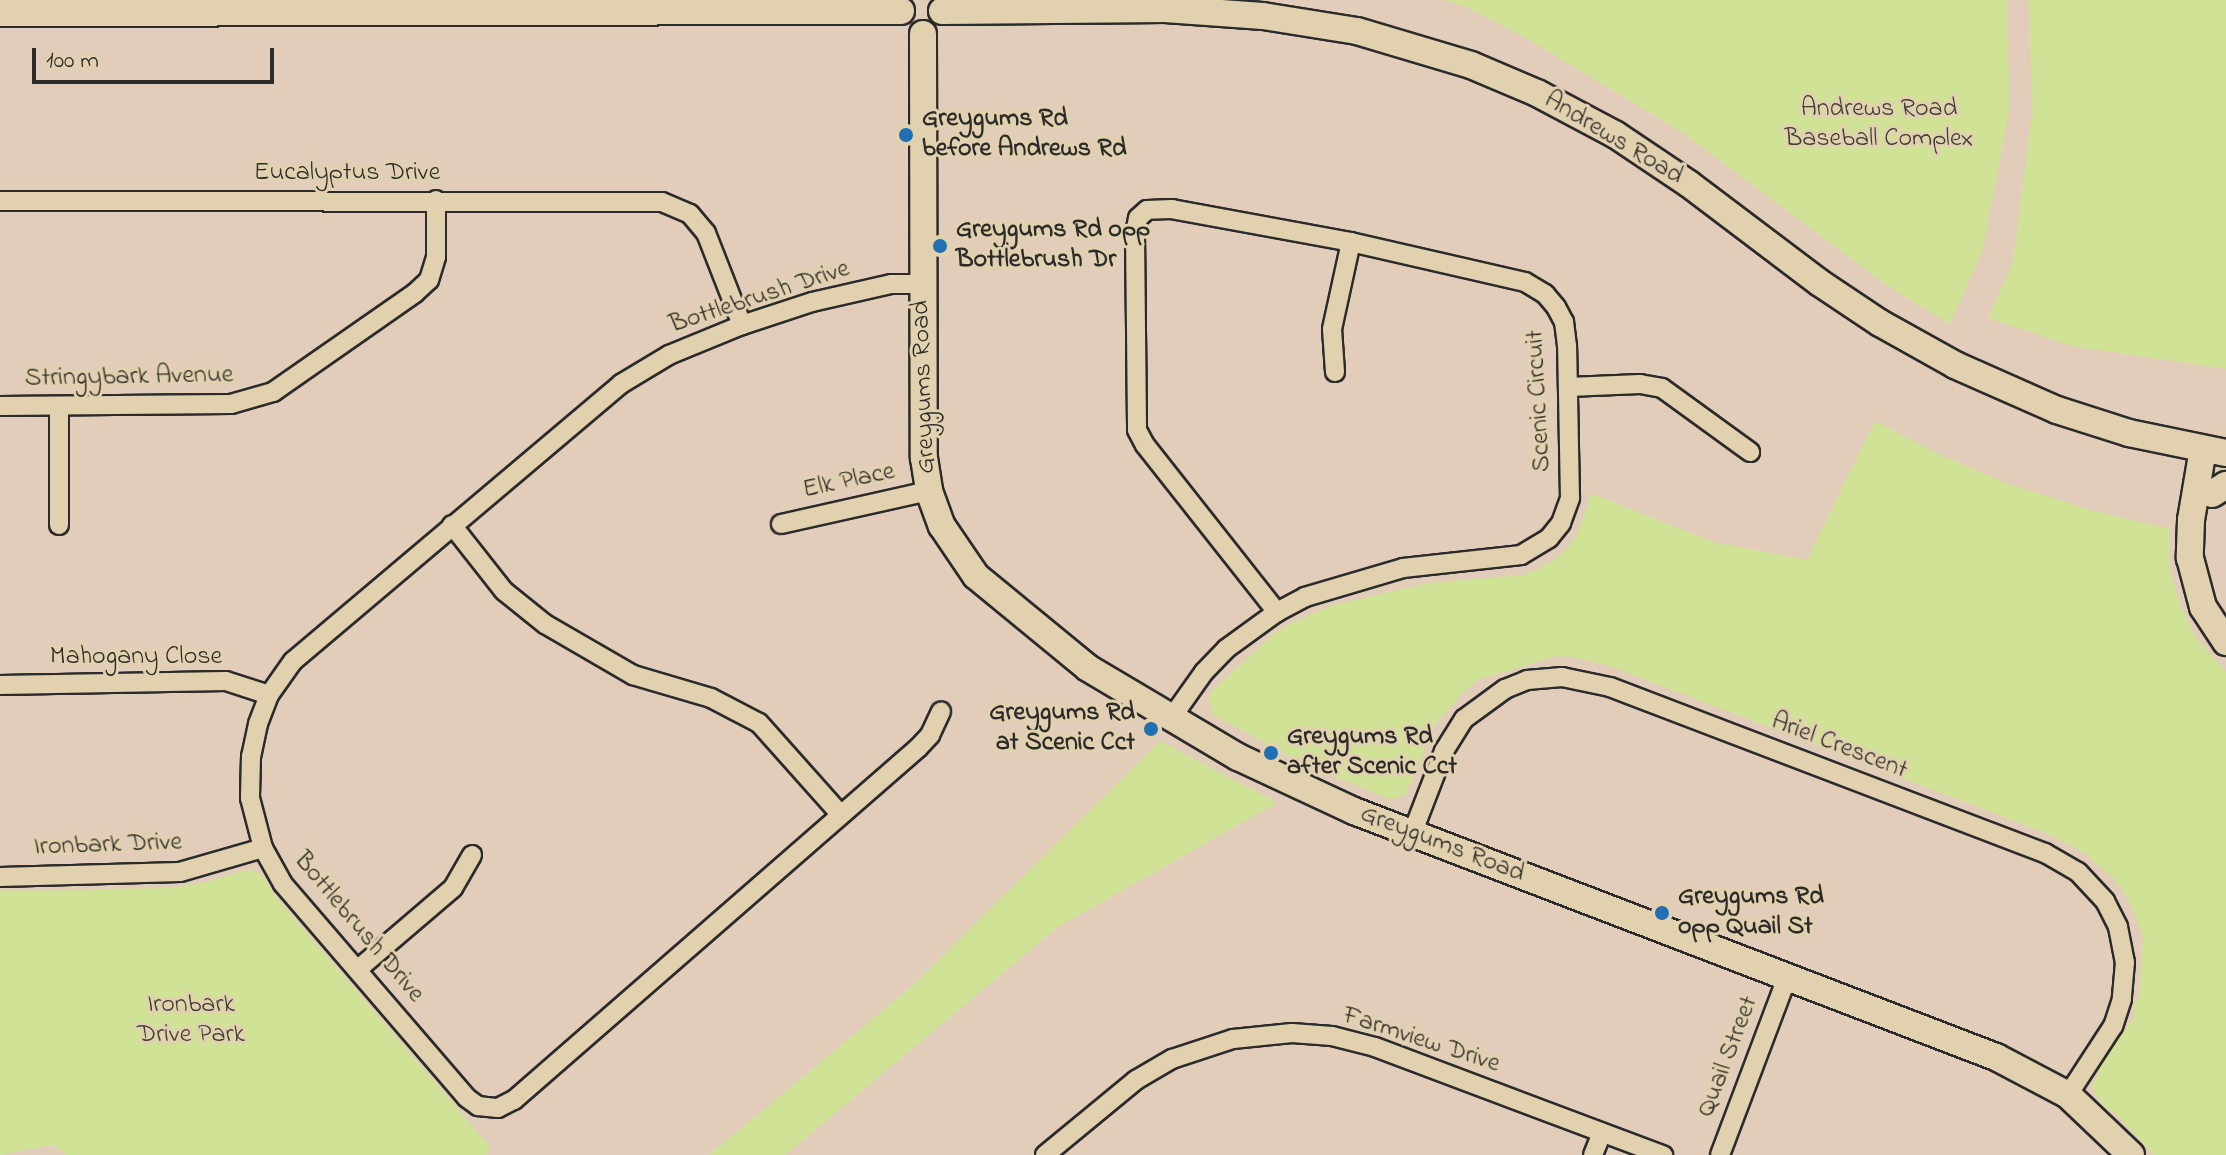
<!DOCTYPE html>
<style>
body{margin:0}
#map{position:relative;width:2226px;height:1155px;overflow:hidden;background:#e1cdba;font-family:"Indie Flower",sans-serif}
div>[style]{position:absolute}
.green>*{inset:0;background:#d0e296}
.roads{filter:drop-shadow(2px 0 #2b2b2b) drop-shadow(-2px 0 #2b2b2b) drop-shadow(0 2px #2b2b2b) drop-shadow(0 -2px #2b2b2b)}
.street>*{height:18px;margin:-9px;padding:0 9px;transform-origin:9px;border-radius:9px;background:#e2d1ae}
.secondary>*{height:26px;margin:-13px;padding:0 13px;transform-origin:13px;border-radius:13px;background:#e2d1ae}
.dots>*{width:22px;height:22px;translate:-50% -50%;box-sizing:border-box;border:4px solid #e2d1ae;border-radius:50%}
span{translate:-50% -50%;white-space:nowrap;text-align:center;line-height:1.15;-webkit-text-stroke:6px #e2d1ae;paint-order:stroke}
.park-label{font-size:26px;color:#3c3d36}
.poi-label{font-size:26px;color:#2b2b2b;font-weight:700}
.left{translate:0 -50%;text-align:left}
.right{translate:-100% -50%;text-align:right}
.street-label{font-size:26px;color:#2b2b2b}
.scale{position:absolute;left:32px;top:48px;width:242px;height:36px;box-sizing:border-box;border:4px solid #2b2b2b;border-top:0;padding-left:10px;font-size:24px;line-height:28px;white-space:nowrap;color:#2b2b2b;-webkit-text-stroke:6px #e2d1ae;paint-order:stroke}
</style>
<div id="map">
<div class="green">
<div style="clip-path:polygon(1443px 0,2007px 0,2009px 110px,1983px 249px,1950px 324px,1889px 287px,1680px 131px,1531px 41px,1467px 7px)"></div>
<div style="clip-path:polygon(2029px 0,2226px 0,2226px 369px,2071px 346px,1988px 318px,2013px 261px,2032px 113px)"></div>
<div style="clip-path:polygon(1875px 421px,1936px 453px,2006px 483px,2090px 510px,2170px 529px,2169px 567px,2180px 605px,2196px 638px,2226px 672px,2226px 1155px,2154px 1155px,2115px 1113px,2106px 1109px,2091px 1087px,2099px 1074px,2096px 1070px,2135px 1016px,2133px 1002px,2139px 999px,2143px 936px,2126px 895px,2114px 879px,2086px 854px,2051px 835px,1612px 667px,1578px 658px,1558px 656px,1480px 679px,1468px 688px,1434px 725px,1406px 794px,1392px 800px,1304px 764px,1213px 715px,1208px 695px,1275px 633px,1288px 625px,1330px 606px,1393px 591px,1430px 583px,1524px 575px,1536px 570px,1558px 558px,1576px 537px,1592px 494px,1713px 542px,1807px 560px)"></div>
<div style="clip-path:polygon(1160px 741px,1277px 803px,1058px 927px,785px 1155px,709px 1155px,912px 986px)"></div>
<div style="clip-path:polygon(247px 870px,261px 874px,275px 896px,490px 1147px,487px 1155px,66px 1155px,53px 1145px,0 1155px,0 891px,167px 888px,206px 882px)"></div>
</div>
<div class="roads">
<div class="street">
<div style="left:0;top:201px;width:662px;rotate:0.09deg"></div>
<div style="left:662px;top:202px;width:30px;rotate:23deg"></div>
<div style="left:690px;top:214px;width:25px;rotate:50deg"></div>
<div style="left:706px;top:233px;width:99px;rotate:68.6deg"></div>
<div style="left:922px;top:284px;width:31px;rotate:180deg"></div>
<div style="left:891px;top:284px;width:81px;rotate:167.2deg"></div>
<div style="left:812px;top:302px;width:74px;rotate:161.8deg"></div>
<div style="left:742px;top:325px;width:79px;rotate:157.7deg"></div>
<div style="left:669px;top:355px;width:56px;rotate:148.9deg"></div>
<div style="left:621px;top:384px;width:429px;rotate:139.8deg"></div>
<div style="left:293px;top:661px;width:42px;rotate:125.2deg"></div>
<div style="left:269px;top:695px;width:31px;rotate:111deg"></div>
<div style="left:258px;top:724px;width:33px;rotate:102deg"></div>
<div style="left:251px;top:756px;width:42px;rotate:91.4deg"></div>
<div style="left:250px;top:798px;width:52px;rotate:75.4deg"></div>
<div style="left:263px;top:848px;width:41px;rotate:60.9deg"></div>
<div style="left:283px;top:884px;width:282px;rotate:49.3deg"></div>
<div style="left:467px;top:1098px;width:14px;rotate:36deg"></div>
<div style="left:478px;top:1106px;width:20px;rotate:6deg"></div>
<div style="left:498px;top:1108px;width:18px;rotate:-27deg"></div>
<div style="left:514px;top:1100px;width:536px;rotate:-41.07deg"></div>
<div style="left:918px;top:748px;width:18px;rotate:-47deg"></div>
<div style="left:930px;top:735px;width:26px;rotate:-65deg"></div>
<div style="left:1335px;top:372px;width:43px;rotate:-94deg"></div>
<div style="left:1332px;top:329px;width:89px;rotate:-77.7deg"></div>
<div style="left:1569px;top:387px;width:71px;rotate:-2.4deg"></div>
<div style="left:1640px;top:384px;width:22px;rotate:10deg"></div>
<div style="left:1662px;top:388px;width:109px;rotate:36deg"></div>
<div style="left:0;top:406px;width:231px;rotate:-0.5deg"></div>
<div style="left:231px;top:404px;width:44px;rotate:-15.9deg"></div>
<div style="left:273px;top:392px;width:173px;rotate:-34.9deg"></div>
<div style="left:415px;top:293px;width:19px;rotate:-43deg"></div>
<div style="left:429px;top:280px;width:24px;rotate:-73deg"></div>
<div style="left:436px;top:257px;width:57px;rotate:-90deg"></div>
<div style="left:59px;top:406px;width:119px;rotate:90deg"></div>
<div style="left:781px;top:524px;width:152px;rotate:-12.6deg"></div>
<div style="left:452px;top:525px;width:84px;rotate:51.8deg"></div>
<div style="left:504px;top:591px;width:53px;rotate:38.8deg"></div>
<div style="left:545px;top:624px;width:102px;rotate:30.1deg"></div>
<div style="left:633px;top:675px;width:81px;rotate:16.4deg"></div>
<div style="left:711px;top:698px;width:54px;rotate:27.5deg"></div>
<div style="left:759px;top:723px;width:123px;rotate:48.3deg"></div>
<div style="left:0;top:685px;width:226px;rotate:-1deg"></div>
<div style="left:226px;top:681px;width:45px;rotate:18deg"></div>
<div style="left:1170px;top:720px;width:59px;rotate:-54.7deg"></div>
<div style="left:1204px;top:672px;width:32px;rotate:-46deg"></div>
<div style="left:1226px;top:649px;width:63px;rotate:-36deg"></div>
<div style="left:1277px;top:612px;width:32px;rotate:-28deg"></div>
<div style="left:1305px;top:597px;width:102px;rotate:-16.5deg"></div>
<div style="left:1403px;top:568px;width:119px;rotate:-6.3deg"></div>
<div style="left:1521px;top:555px;width:33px;rotate:-31deg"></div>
<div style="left:1549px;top:538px;width:19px;rotate:-51deg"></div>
<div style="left:1561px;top:523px;width:27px;rotate:-70deg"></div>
<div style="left:1570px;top:498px;width:152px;rotate:-91.1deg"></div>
<div style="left:1567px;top:346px;width:24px;rotate:-97deg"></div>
<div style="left:1564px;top:322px;width:17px;rotate:-118deg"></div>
<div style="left:1556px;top:307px;width:17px;rotate:-130deg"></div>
<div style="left:1545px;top:294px;width:23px;rotate:-149deg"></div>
<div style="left:1525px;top:282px;width:179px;rotate:-167.1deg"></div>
<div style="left:1351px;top:242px;width:182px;rotate:-169.6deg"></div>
<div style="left:1172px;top:209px;width:25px;rotate:178deg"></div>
<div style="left:1147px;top:210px;width:12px;rotate:138deg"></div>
<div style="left:1138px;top:218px;width:16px;rotate:101deg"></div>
<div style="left:1135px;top:234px;width:196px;rotate:89.4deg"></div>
<div style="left:1137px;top:430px;width:17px;rotate:62deg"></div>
<div style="left:1145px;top:445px;width:213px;rotate:51.7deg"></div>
<div style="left:1412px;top:834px;width:89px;rotate:-68.9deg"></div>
<div style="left:1444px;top:751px;width:38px;rotate:-58deg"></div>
<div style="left:1464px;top:719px;width:51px;rotate:-36.2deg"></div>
<div style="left:1505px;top:689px;width:24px;rotate:-22deg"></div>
<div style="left:1527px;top:680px;width:35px;rotate:-5deg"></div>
<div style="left:1562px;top:677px;width:49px;rotate:11.8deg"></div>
<div style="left:1610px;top:687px;width:466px;rotate:20.9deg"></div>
<div style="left:2045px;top:853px;width:38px;rotate:30deg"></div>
<div style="left:2078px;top:872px;width:40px;rotate:47deg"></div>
<div style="left:2105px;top:901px;width:29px;rotate:63deg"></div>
<div style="left:2118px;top:927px;width:36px;rotate:79deg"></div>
<div style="left:2125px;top:962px;width:37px;rotate:95deg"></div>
<div style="left:2122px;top:999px;width:28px;rotate:108deg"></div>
<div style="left:2113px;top:1026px;width:82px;rotate:123.1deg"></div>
<div style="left:0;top:877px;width:180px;rotate:-1.6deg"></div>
<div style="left:180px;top:872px;width:86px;rotate:-16.1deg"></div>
<div style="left:357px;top:970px;width:126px;rotate:-40.5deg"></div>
<div style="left:453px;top:888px;width:38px;rotate:-60deg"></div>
<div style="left:1045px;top:1155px;width:118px;rotate:-39.5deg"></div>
<div style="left:1136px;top:1080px;width:42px;rotate:-30.3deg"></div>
<div style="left:1172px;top:1059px;width:64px;rotate:-18.2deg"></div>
<div style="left:1233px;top:1039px;width:59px;rotate:-5.8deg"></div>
<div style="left:1292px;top:1033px;width:40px;rotate:4.3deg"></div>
<div style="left:1332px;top:1036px;width:44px;rotate:14.3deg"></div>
<div style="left:1375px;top:1047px;width:308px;rotate:20.6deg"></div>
<div style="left:1593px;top:1155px;width:24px;rotate:-68deg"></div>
<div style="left:1720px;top:1155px;width:189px;rotate:-69.3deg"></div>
</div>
<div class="secondary">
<div style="left:942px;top:11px;width:223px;rotate:-0.5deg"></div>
<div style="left:1165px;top:9px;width:98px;rotate:4.1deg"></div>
<div style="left:1263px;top:16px;width:95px;rotate:9.1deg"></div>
<div style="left:1357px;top:31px;width:119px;rotate:16.6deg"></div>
<div style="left:1471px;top:65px;width:72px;rotate:23deg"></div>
<div style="left:1537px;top:93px;width:89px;rotate:28deg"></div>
<div style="left:1616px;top:135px;width:88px;rotate:33.9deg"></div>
<div style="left:1689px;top:184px;width:164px;rotate:37.1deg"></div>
<div style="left:1820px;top:283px;width:72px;rotate:33.7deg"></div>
<div style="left:1880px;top:323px;width:86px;rotate:29.2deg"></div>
<div style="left:1955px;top:365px;width:111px;rotate:23.8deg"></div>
<div style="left:2057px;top:410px;width:76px;rotate:17.7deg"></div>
<div style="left:2129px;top:433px;width:99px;rotate:11.7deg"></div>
<div style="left:0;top:13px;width:901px;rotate:-0.13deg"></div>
<div style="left:923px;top:34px;width:424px;rotate:89.9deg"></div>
<div style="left:924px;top:458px;width:33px;rotate:81deg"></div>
<div style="left:929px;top:491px;width:37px;rotate:70deg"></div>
<div style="left:942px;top:526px;width:60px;rotate:55.8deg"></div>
<div style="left:976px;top:576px;width:145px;rotate:39.4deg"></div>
<div style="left:1088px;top:668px;width:174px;rotate:30.7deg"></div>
<div style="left:1238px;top:757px;width:128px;rotate:25deg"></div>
<div style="left:1354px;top:811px;width:688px;rotate:20.97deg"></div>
<div style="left:1996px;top:1057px;width:81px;rotate:27.8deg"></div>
<div style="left:2068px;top:1095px;width:87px;rotate:43.6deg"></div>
<div style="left:2203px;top:449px;width:72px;rotate:99.6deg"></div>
<div style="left:2191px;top:520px;width:38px;rotate:92deg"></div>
<div style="left:2190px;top:558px;width:51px;rotate:75.1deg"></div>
<div style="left:2203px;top:607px;width:42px;rotate:56.7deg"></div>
<div style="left:2212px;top:494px;width:17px;rotate:-33deg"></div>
</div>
</div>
<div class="dots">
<div style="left:906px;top:135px;background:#1f6fb2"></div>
<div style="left:940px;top:246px;background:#1f6fb2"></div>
<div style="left:1151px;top:729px;background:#1f6fb2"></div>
<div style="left:1271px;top:753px;background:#1f6fb2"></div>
<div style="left:1662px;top:913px;background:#1f6fb2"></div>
</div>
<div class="park-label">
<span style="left:1879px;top:125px">Andrews Road<br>Baseball Complex</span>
<span style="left:191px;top:1021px">Ironbark<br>Drive Park</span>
</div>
<div class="poi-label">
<span class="left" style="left:922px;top:135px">Greygums Rd<br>before Andrews Rd</span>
<span class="left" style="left:956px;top:246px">Greygums Rd opp<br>Bottlebrush Dr</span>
<span class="right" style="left:1135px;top:729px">Greygums Rd<br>at Scenic Cct</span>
<span class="left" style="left:1287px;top:753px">Greygums Rd<br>after Scenic Cct</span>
<span class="left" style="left:1678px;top:913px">Greygums Rd<br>opp Quail St</span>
</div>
<div class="street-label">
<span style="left:1613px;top:139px;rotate:31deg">Andrews Road</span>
<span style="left:347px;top:174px">Eucalyptus Drive</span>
<span style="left:760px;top:298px;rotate:-18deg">Bottlebrush Drive</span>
<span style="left:129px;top:378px;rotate:-1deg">Stringybark Avenue</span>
<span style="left:925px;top:387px;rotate:-92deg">Greygums Road</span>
<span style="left:1540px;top:401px;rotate:-93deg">Scenic Circuit</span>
<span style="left:849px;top:482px;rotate:-12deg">Elk Place</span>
<span style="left:136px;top:658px">Mahogany Close</span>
<span style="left:1839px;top:747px;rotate:21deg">Ariel Crescent</span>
<span style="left:1442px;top:845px;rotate:21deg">Greygums Road</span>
<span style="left:108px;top:846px;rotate:-2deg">Ironbark Drive</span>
<span style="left:358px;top:928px;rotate:50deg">Bottlebrush Drive</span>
<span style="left:1421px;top:1041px;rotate:18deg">Farmview Drive</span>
<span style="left:1729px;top:1057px;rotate:-69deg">Quail Street</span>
</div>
<div class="scale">100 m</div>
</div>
